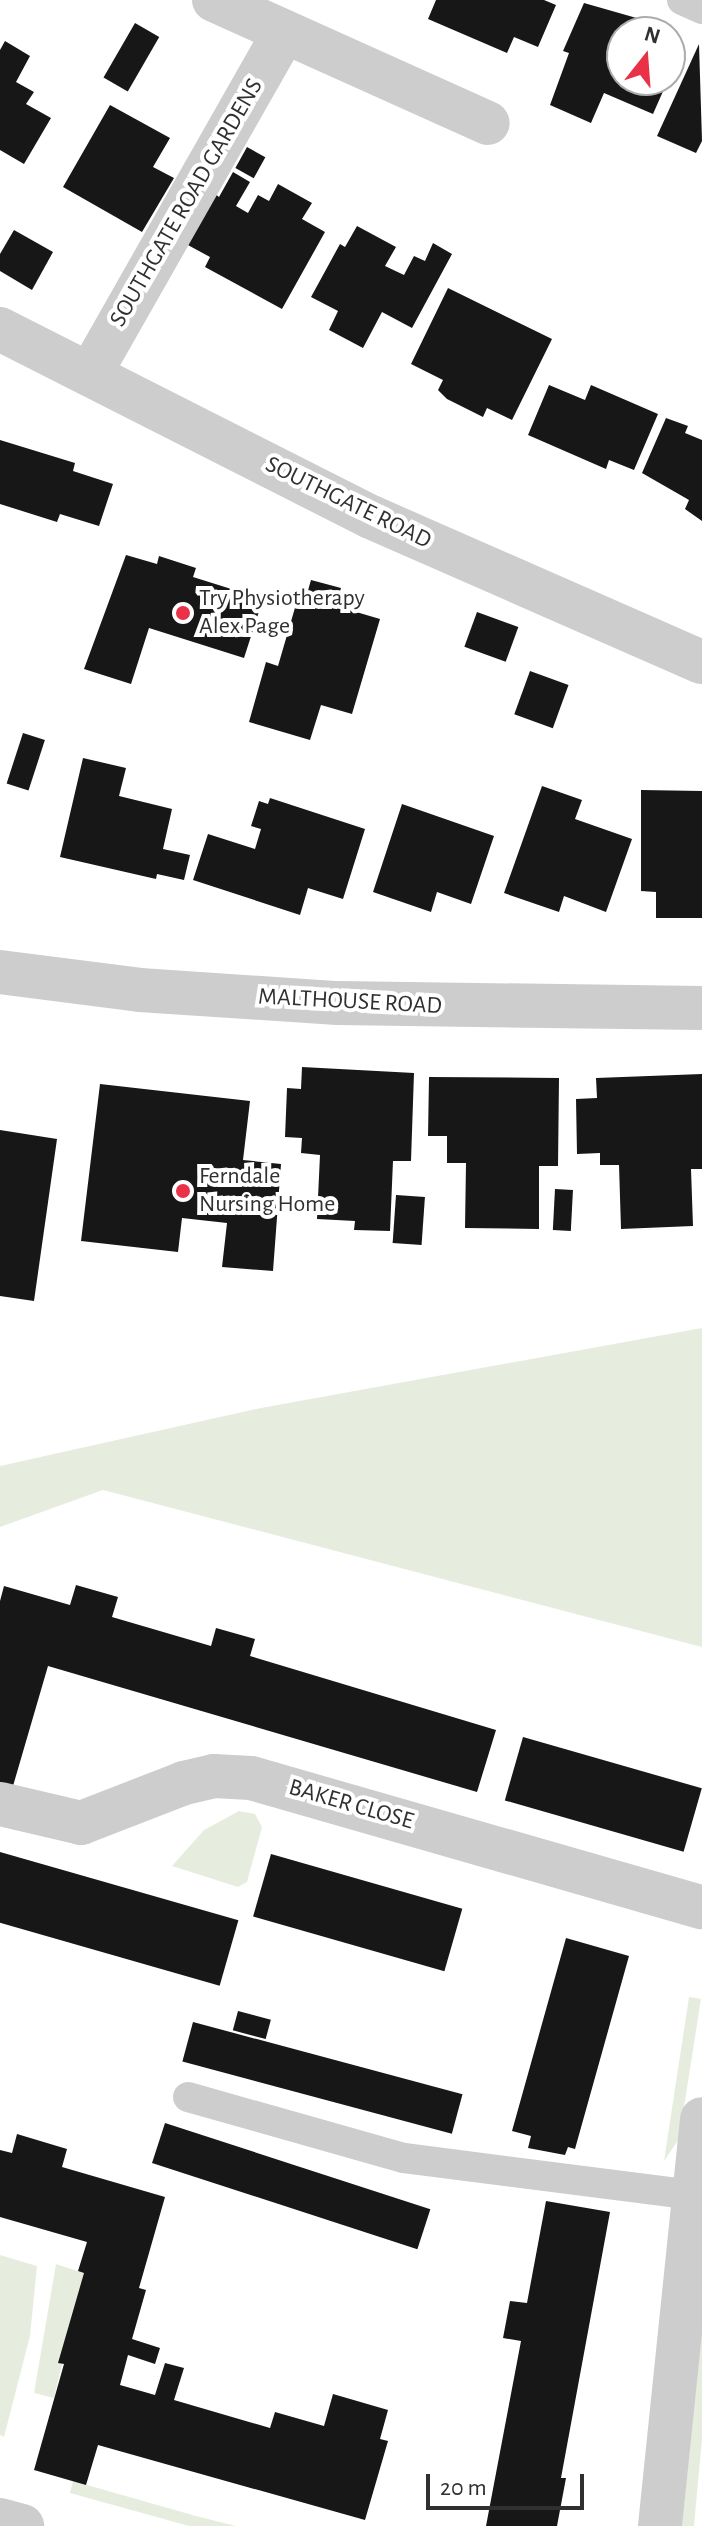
<!DOCTYPE html>
<style>
body{margin:0}
#map{position:relative;width:702px;height:2526px;overflow:hidden;background:#fff;font-family:"Alegreya Sans",sans-serif}
div>[style]{position:absolute}
.green>*{inset:0;background:#e7edde}
.building>*{inset:0;background:#171717;transform-origin:0 0}
.service>*{height:30px;margin:-15px;padding:0 15px;transform-origin:15px;border-radius:15px;background:#cdcdcd}
.minor>*{height:44px;margin:-22px;padding:0 22px;transform-origin:22px;border-radius:22px;background:#cdcdcd}
.dots>*{width:22px;height:22px;translate:-50% -50%;box-sizing:border-box;border:4px solid #fff;border-radius:50%}
span{translate:-50% -50%;white-space:nowrap;text-align:center;line-height:1.15;-webkit-text-stroke:8px #fff;paint-order:stroke}
.street-label{font-size:24px;color:#303030}
.poi-label{font-size:24px;color:#303030}
.left{translate:0 -50%;text-align:left}
.north{position:absolute;left:606px;top:16px;width:80px;height:80px;box-sizing:border-box;background:#fff;border:2px solid #acacac;border-radius:50%;rotate:17deg;font-size:22px;font-weight:700;line-height:32px;text-align:center;color:#303030}
.north::after{content:'';display:block;margin:auto;width:28px;height:36px;background:#e93148;clip-path:polygon(50% 0,100% 100%,50% 72%,0 100%)}
.scale{position:absolute;left:426px;top:2474px;width:158px;height:36px;box-sizing:border-box;border:4px solid #303030;border-top:0;padding-left:10px;font-size:24px;line-height:28px;white-space:nowrap;color:#303030;-webkit-text-stroke:6px #fff;paint-order:stroke}
</style>
<div id="map">
<div class="green">
<div style="clip-path:polygon(702px 1328px,702px 1647px,103px 1490px,0 1527px,0 1466px,261px 1408px)"></div>
<div style="clip-path:polygon(239px 1811px,255px 1814px,262px 1827px,247px 1882px,238px 1887px,172px 1866px,204px 1830px)"></div>
<div style="clip-path:polygon(689px 1997px,701px 1999px,679px 2139px,664px 2161px)"></div>
<div style="clip-path:polygon(0 2255px,37px 2266px,30px 2336px,4px 2437px,0 2435px)"></div>
<div style="clip-path:polygon(56px 2264px,84px 2273px,54px 2398px,34px 2393px)"></div>
<div style="clip-path:polygon(702px 2331px,702px 2439px,694px 2526px,682px 2526px)"></div>
<div style="clip-path:polygon(73px 2481px,196px 2516px,236px 2526px,189px 2526px,70px 2493px)"></div>
</div>
<div class="building">
<div style="clip-path:polygon(436px 0,544px 0,556px 5px,538px 47px,514px 37px,507px 53px,428px 19px)"></div>
<div style="clip-path:polygon(584px 3px,640px 19px,636px 27px,648px 32px,622px 32px,622px 80px,668px 80px,653px 114px,604px 93px,591px 123px,550px 105px,569px 53px,563px 51px)"></div>
<div style="left:135px;top:23px;width:28px;height:63px;rotate:30deg"></div>
<div style="clip-path:polygon(5px 41px,30px 56px,16px 82px,34px 92px,26px 104px,51px 118px,24px 164px,0 150px,0 50px)"></div>
<div style="clip-path:polygon(670px 42px,683px 47px,670px 76px)"></div>
<div style="clip-path:polygon(699px 44px,702px 141px,696px 153px,657px 136px)"></div>
<div style="clip-path:polygon(110px 105px,170px 138px,153px 167px,174px 178px,142px 232px,63px 187px)"></div>
<div style="left:247px;top:147px;width:21px;height:24px;rotate:29deg"></div>
<div style="clip-path:polygon(233px 172px,250px 182px,236px 206px,248px 213px,258px 195px,269px 201px,278px 184px,312px 203px,302px 219px,325px 232px,282px 309px,205px 267px,210px 257px,186px 244px,214px 193px,219px 197px)"></div>
<div style="clip-path:polygon(357px 226px,396px 247px,385px 266px,404px 275px,414px 256px,425px 261px,433px 243px,452px 254px,412px 328px,382px 312px,363px 348px,329px 330px,338px 311px,311px 297px,340px 244px,345px 247px)"></div>
<div style="clip-path:polygon(14px 230px,53px 252px,32px 290px,0 271px,0 254px)"></div>
<div style="clip-path:polygon(448px 288px,552px 339px,512px 420px,487px 408px,483px 417px,447px 399px,438px 390px,443px 380px,411px 364px)"></div>
<div style="clip-path:polygon(549px 385px,585px 400px,591px 385px,658px 414px,634px 470px,609px 460px,606px 469px,528px 435px)"></div>
<div style="clip-path:polygon(666px 418px,688px 426px,685px 433px,702px 440px,702px 521px,685px 509px,689px 500px,642px 473px)"></div>
<div style="clip-path:polygon(0 440px,75px 463px,73px 471px,113px 484px,99px 526px,60px 514px,57px 522px,0 504px)"></div>
<div style="clip-path:polygon(126px 555px,157px 564px,159px 556px,196px 568px,193px 577px,263px 599px,244px 658px,149px 628px,131px 684px,84px 669px)"></div>
<div style="clip-path:polygon(311px 580px,341px 588px,336px 606px,380px 619px,352px 714px,321px 705px,310px 740px,249px 722px,266px 662px,278px 666px,299px 594px,306px 597px)"></div>
<div style="left:477px;top:612px;width:44px;height:37px;rotate:20deg"></div>
<div style="left:530px;top:671px;width:41px;height:46px;rotate:20deg"></div>
<div style="left:23px;top:733px;width:23px;height:53px;rotate:18deg"></div>
<div style="clip-path:polygon(83px 758px,126px 768px,119px 796px,172px 809px,163px 849px,190px 855px,184px 880px,157px 874px,156px 879px,60px 857px)"></div>
<div style="clip-path:polygon(542px 786px,582px 800px,575px 819px,632px 839px,606px 912px,564px 896px,559px 912px,504px 893px)"></div>
<div style="clip-path:polygon(641px 790px,702px 791px,702px 918px,656px 918px,656px 892px,641px 891px)"></div>
<div style="clip-path:polygon(270px 798px,365px 829px,343px 899px,308px 888px,300px 915px,193px 880px,208px 834px,255px 849px,261px 829px,251px 826px,259px 801px,268px 804px)"></div>
<div style="clip-path:polygon(402px 804px,494px 836px,471px 904px,437px 892px,431px 912px,373px 892px)"></div>
<div style="clip-path:polygon(302px 1067px,414px 1073px,411px 1161px,393px 1161px,390px 1231px,354px 1230px,355px 1221px,317px 1219px,320px 1155px,301px 1153px,302px 1138px,285px 1137px,287px 1088px,301px 1089px)"></div>
<div style="clip-path:polygon(702px 1074px,702px 1169px,691px 1169px,693px 1226px,621px 1229px,619px 1165px,600px 1165px,600px 1153px,577px 1154px,576px 1099px,597px 1098px,596px 1078px)"></div>
<div style="clip-path:polygon(429px 1077px,559px 1078px,558px 1166px,539px 1166px,539px 1229px,465px 1228px,466px 1163px,447px 1163px,447px 1136px,428px 1136px)"></div>
<div style="clip-path:polygon(100px 1084px,250px 1101px,243px 1160px,281px 1164px,273px 1271px,222px 1267px,227px 1223px,182px 1218px,178px 1252px,81px 1241px)"></div>
<div style="clip-path:polygon(0 1130px,57px 1139px,34px 1301px,0 1296px)"></div>
<div style="left:555px;top:1189px;width:18px;height:41px;rotate:3deg"></div>
<div style="left:396px;top:1195px;width:29px;height:48px;rotate:4deg"></div>
<div style="clip-path:polygon(76px 1585px,118px 1597px,112px 1617px,211px 1646px,216px 1628px,255px 1639px,250px 1656px,496px 1730px,477px 1792px,48px 1666px,13px 1786px,0 1782px,0 1601px,4px 1586px,70px 1605px)"></div>
<div style="left:523px;top:1737px;width:186px;height:66px;rotate:16deg"></div>
<div style="left:0;top:1852px;width:248px;height:68px;rotate:16deg"></div>
<div style="left:271px;top:1854px;width:199px;height:65px;rotate:16deg"></div>
<div style="clip-path:polygon(566px 1938px,629px 1956px,575px 2149px,568px 2147px,565px 2155px,528px 2148px,531px 2136px,512px 2131px)"></div>
<div style="left:238px;top:2011px;width:34px;height:20px;rotate:15deg"></div>
<div style="left:193px;top:2022px;width:279px;height:41px;rotate:15deg"></div>
<div style="left:165px;top:2123px;width:279px;height:42px;rotate:18deg"></div>
<div style="clip-path:polygon(17px 2134px,67px 2149px,62px 2167px,165px 2197px,139px 2288px,146px 2290px,132px 2339px,160px 2348px,155px 2364px,128px 2355px,120px 2385px,155px 2395px,165px 2363px,184px 2368px,174px 2400px,270px 2428px,275px 2412px,324px 2426px,333px 2394px,388px 2410px,380px 2439px,388px 2441px,365px 2520px,98px 2445px,86px 2485px,34px 2470px,64px 2364px,58px 2363px,84px 2273px,78px 2271px,87px 2242px,0 2217px,0 2150px,12px 2153px)"></div>
<div style="clip-path:polygon(546px 2201px,610px 2212px,561px 2478px,566px 2478px,557px 2526px,486px 2526px,521px 2341px,503px 2338px,510px 2301px,527px 2303px)"></div>
</div>
<div class="service">
<div style="left:682px;top:0;width:22px;rotate:24deg"></div>
<div style="left:188px;top:2097px;width:224px;rotate:15.8deg"></div>
<div style="left:404px;top:2158px;width:289px;rotate:7.3deg"></div>
</div>
<div class="minor">
<div style="left:214px;top:0;width:300px;rotate:24.2deg"></div>
<div style="left:0;top:329px;width:416px;rotate:26.9deg"></div>
<div style="left:371px;top:517px;width:361px;rotate:23.7deg"></div>
<div style="left:90px;top:374px;width:393px;rotate:-60.4deg"></div>
<div style="left:0;top:972px;width:141px;rotate:7.3deg"></div>
<div style="left:140px;top:990px;width:198px;rotate:3.8deg"></div>
<div style="left:338px;top:1003px;width:364px;rotate:0.8deg"></div>
<div style="left:0;top:1804px;width:83px;rotate:13.2deg"></div>
<div style="left:81px;top:1823px;width:110px;rotate:-21.2deg"></div>
<div style="left:184px;top:1783px;width:31px;rotate:-13deg"></div>
<div style="left:214px;top:1776px;width:37px;rotate:3deg"></div>
<div style="left:251px;top:1778px;width:469px;rotate:16deg"></div>
<div style="left:0;top:2520px;width:23px;rotate:15deg"></div>
<div style="left:660px;top:2526px;width:409px;rotate:-84.1deg"></div>
</div>
<div class="dots">
<div style="left:183px;top:613px;background:#e93148"></div>
<div style="left:183px;top:1191px;background:#e93148"></div>
</div>
<div class="street-label">
<span style="left:187px;top:203px;rotate:-60deg">SOUTHGATE ROAD GARDENS</span>
<span style="left:348px;top:503px;rotate:26deg">SOUTHGATE ROAD</span>
<span style="left:350px;top:1002px;rotate:3deg">MALTHOUSE ROAD</span>
<span style="left:351px;top:1805px;rotate:16deg">BAKER CLOSE</span>
</div>
<div class="poi-label">
<span class="left" style="left:199px;top:613px">Try Physiotherapy<br>Alex Page</span>
<span class="left" style="left:199px;top:1191px">Ferndale<br>Nursing Home</span>
</div>
<div class="north">N</div>
<div class="scale">20 m</div>
</div>
